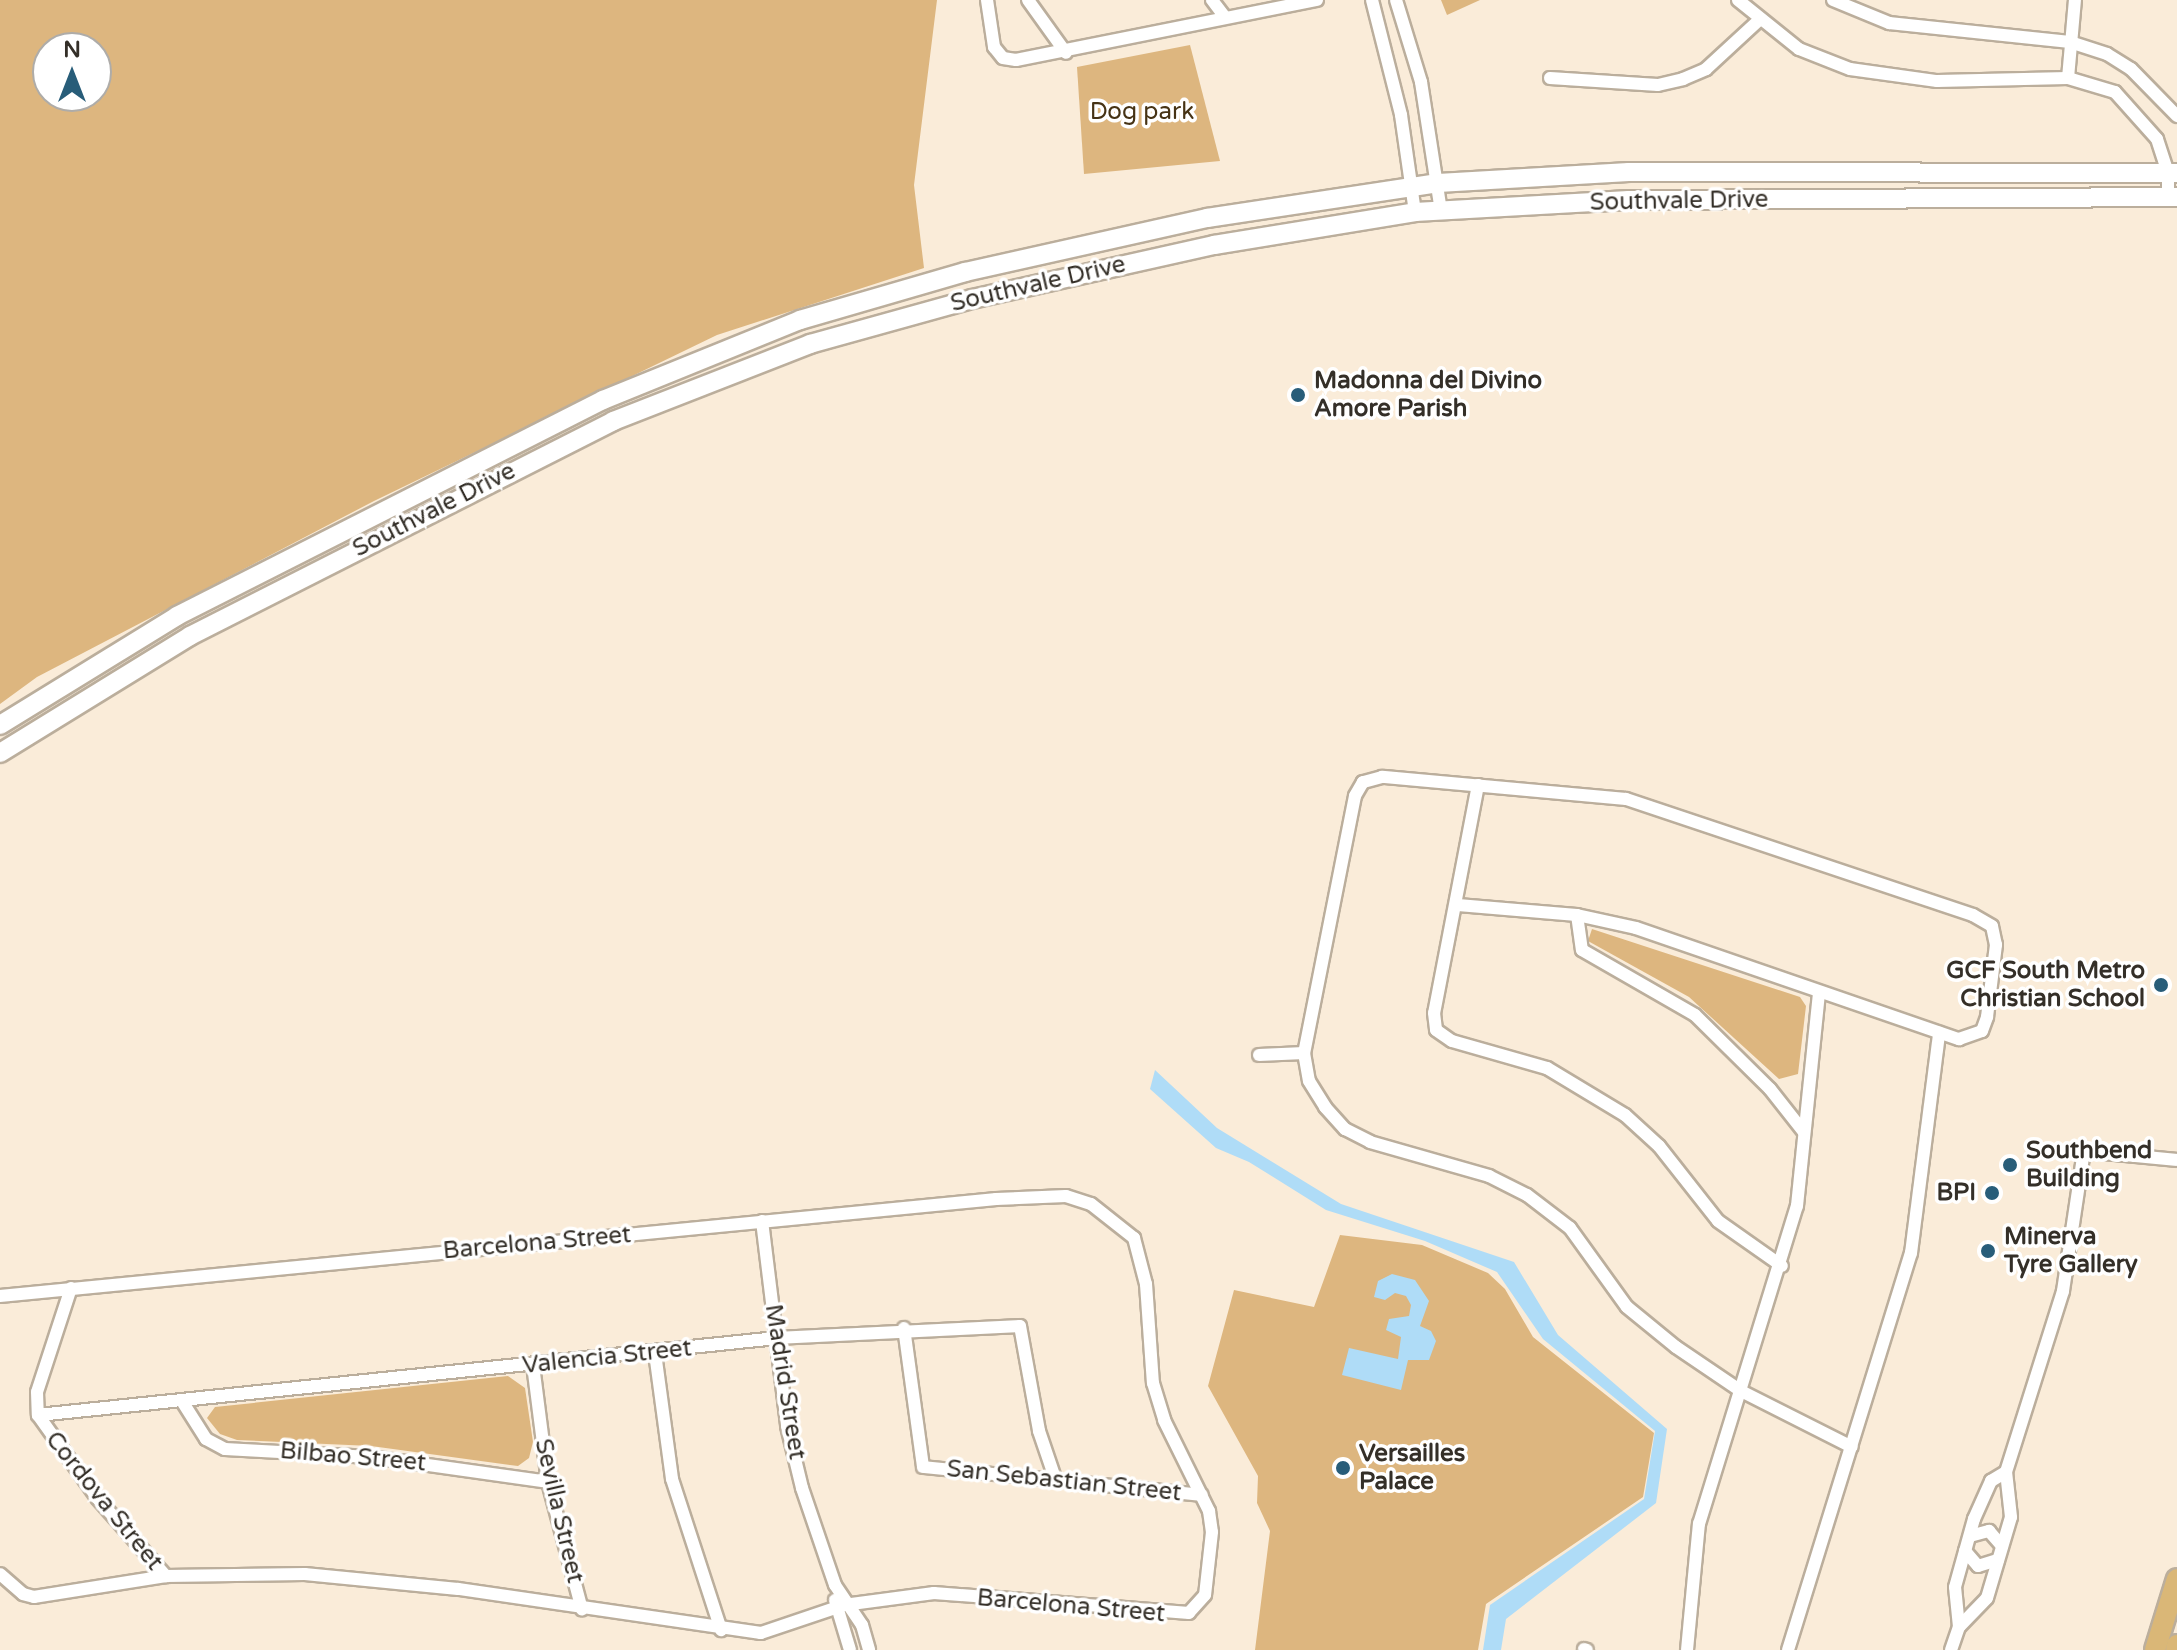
<!DOCTYPE html>
<style>
body{margin:0}
#map{position:relative;width:2177px;height:1650px;overflow:hidden;background:#faecd9;font-family:"Varela Round",sans-serif}
div>[style]{position:absolute}
.green>*{inset:0;background:#ddb67f}
.water>*{inset:0;background:#afdcf7}
.roads{filter:drop-shadow(2px 0 #bbae9c) drop-shadow(-2px 0 #bbae9c) drop-shadow(0 2px #bbae9c) drop-shadow(0 -2px #bbae9c)}
.street>*{height:12px;margin:-6px;padding:0 6px;transform-origin:6px;border-radius:6px;background:#fff}
.secondary>*{height:18px;margin:-9px;padding:0 9px;transform-origin:9px;border-radius:9px;background:#fff}
.primary>*{height:20px;margin:-10px;padding:0 10px;transform-origin:10px;border-radius:10px;background:#dab777}
.dots>*{width:22px;height:22px;translate:-50% -50%;box-sizing:border-box;border:4px solid #fff;border-radius:50%}
span{translate:-50% -50%;white-space:nowrap;text-align:center;line-height:1.15;-webkit-text-stroke:7px #fff;paint-order:stroke}
.park-label{font-size:24px;color:#463315}
.street-label{font-size:24px;color:#342f28}
.poi-label{font-size:24px;color:#342f28;font-weight:700}
.left{translate:0 -50%;text-align:left}
.right{translate:-100% -50%;text-align:right}
.north{position:absolute;left:32px;top:32px;width:80px;height:80px;box-sizing:border-box;background:#fff;border:2px solid #aeaca9;border-radius:50%;rotate:0deg;font-size:22px;font-weight:700;line-height:32px;text-align:center;color:#342f28}
.north::after{content:'';display:block;margin:auto;width:28px;height:36px;background:#285d79;clip-path:polygon(50% 0,100% 100%,50% 72%,0 100%)}
</style>
<div id="map">
<div class="green">
<div style="clip-path:polygon(evenodd,0 0,937px 0,914px 185px,924px 268px,717px 335px,374px 501px,37px 677px,0 704px,0 0,48px 48px,96px 48px,96px 96px,48px 96px,48px 48px)"></div>
<div style="clip-path:polygon(1441px 0,1480px 0,1447px 15px)"></div>
<div style="clip-path:polygon(1190px 45px,1220px 161px,1084px 174px,1077px 67px)"></div>
<div style="clip-path:polygon(1592px 929px,1800px 997px,1806px 1006px,1798px 1074px,1779px 1079px,1689px 997px,1588px 941px)"></div>
<div style="clip-path:polygon(1340px 1235px,1422px 1245px,1488px 1273px,1505px 1289px,1533px 1337px,1654px 1433px,1643px 1497px,1486px 1604px,1478px 1650px,1255px 1650px,1270px 1531px,1257px 1503px,1258px 1476px,1208px 1386px,1234px 1290px,1314px 1307px)"></div>
<div style="clip-path:polygon(508px 1376px,525px 1388px,533px 1442px,529px 1458px,518px 1466px,371px 1446px,237px 1440px,220px 1434px,207px 1418px,215px 1407px)"></div>
</div>
<div class="water">
<div style="clip-path:polygon(1155px 1070px,1217px 1128px,1341px 1204px,1514px 1262px,1558px 1335px,1667px 1429px,1656px 1503px,1506px 1619px,1501px 1650px,1483px 1650px,1490px 1605px,1644px 1499px,1655px 1431px,1543px 1339px,1497px 1272px,1425px 1241px,1326px 1210px,1249px 1162px,1216px 1148px,1150px 1089px)"></div>
<div style="clip-path:polygon(1392px 1274px,1415px 1280px,1429px 1301px,1420px 1326px,1431px 1331px,1436px 1341px,1429px 1360px,1408px 1360px,1401px 1390px,1342px 1375px,1349px 1348px,1398px 1359px,1401px 1337px,1386px 1330px,1389px 1319px,1409px 1316px,1411px 1305px,1406px 1296px,1395px 1293px,1385px 1300px,1374px 1297px,1378px 1281px)"></div>
</div>
<div class="roads">
<div class="street">
<div style="left:987px;top:0;width:48px;rotate:81.5deg"></div>
<div style="left:994px;top:47px;width:14px;rotate:51deg"></div>
<div style="left:1003px;top:58px;width:13px;rotate:9deg"></div>
<div style="left:1016px;top:60px;width:307px;rotate:-11.3deg"></div>
<div style="left:1028px;top:0;width:65px;rotate:54.4deg"></div>
<div style="left:1212px;top:0;width:20px;rotate:53deg"></div>
<div style="left:1372px;top:0;width:119px;rotate:75.8deg"></div>
<div style="left:1401px;top:115px;width:98px;rotate:81.8deg"></div>
<div style="left:1396px;top:0;width:86px;rotate:73deg"></div>
<div style="left:1421px;top:82px;width:131px;rotate:81.2deg"></div>
<div style="left:1738px;top:0;width:78px;rotate:38.8deg"></div>
<div style="left:1799px;top:49px;width:55px;rotate:21.4deg"></div>
<div style="left:1850px;top:69px;width:88px;rotate:7.9deg"></div>
<div style="left:1937px;top:81px;width:131px;rotate:-1.3deg"></div>
<div style="left:2068px;top:78px;width:49px;rotate:16.6deg"></div>
<div style="left:2115px;top:92px;width:63px;rotate:48.2deg"></div>
<div style="left:2157px;top:139px;width:35px;rotate:72deg"></div>
<div style="left:2168px;top:172px;width:25px;rotate:90deg"></div>
<div style="left:1833px;top:0;width:61px;rotate:22.3deg"></div>
<div style="left:1889px;top:23px;width:182px;rotate:6deg"></div>
<div style="left:2070px;top:42px;width:39px;rotate:18deg"></div>
<div style="left:2107px;top:54px;width:28px;rotate:32deg"></div>
<div style="left:2131px;top:69px;width:66px;rotate:45.6deg"></div>
<div style="left:1550px;top:78px;width:108px;rotate:3.7deg"></div>
<div style="left:1658px;top:85px;width:26px;rotate:-13deg"></div>
<div style="left:1683px;top:79px;width:25px;rotate:-23deg"></div>
<div style="left:1706px;top:69px;width:71px;rotate:-42.7deg"></div>
<div style="left:2068px;top:78px;width:78px;rotate:-84.9deg"></div>
<div style="left:1478px;top:785px;width:232px;rotate:100.9deg"></div>
<div style="left:1434px;top:1013px;width:17px;rotate:83deg"></div>
<div style="left:1436px;top:1030px;width:19px;rotate:35deg"></div>
<div style="left:1452px;top:1041px;width:99px;rotate:15.9deg"></div>
<div style="left:1547px;top:1068px;width:91px;rotate:31.1deg"></div>
<div style="left:1625px;top:1115px;width:46px;rotate:42.4deg"></div>
<div style="left:1659px;top:1146px;width:95px;rotate:51.8deg"></div>
<div style="left:1718px;top:1221px;width:78px;rotate:35.1deg"></div>
<div style="left:1458px;top:905px;width:119px;rotate:4.8deg"></div>
<div style="left:1577px;top:915px;width:60px;rotate:12.4deg"></div>
<div style="left:1636px;top:928px;width:342px;rotate:19deg"></div>
<div style="left:1959px;top:1039px;width:24px;rotate:-19deg"></div>
<div style="left:1982px;top:1031px;width:15px;rotate:-70deg"></div>
<div style="left:1987px;top:1017px;width:73px;rotate:-82.9deg"></div>
<div style="left:1996px;top:945px;width:19px;rotate:-102deg"></div>
<div style="left:1992px;top:926px;width:22px;rotate:-150deg"></div>
<div style="left:1973px;top:915px;width:366px;rotate:-161.5deg"></div>
<div style="left:1626px;top:799px;width:245px;rotate:-174.8deg"></div>
<div style="left:1382px;top:777px;width:20px;rotate:165deg"></div>
<div style="left:1363px;top:782px;width:16px;rotate:120deg"></div>
<div style="left:1355px;top:796px;width:262px;rotate:101.2deg"></div>
<div style="left:1304px;top:1053px;width:28px;rotate:80deg"></div>
<div style="left:1309px;top:1081px;width:31px;rotate:58deg"></div>
<div style="left:1325px;top:1107px;width:30px;rotate:48deg"></div>
<div style="left:1345px;top:1129px;width:28px;rotate:27deg"></div>
<div style="left:1370px;top:1142px;width:124px;rotate:15.9deg"></div>
<div style="left:1489px;top:1176px;width:42px;rotate:26.6deg"></div>
<div style="left:1527px;top:1195px;width:54px;rotate:37.5deg"></div>
<div style="left:1570px;top:1228px;width:97px;rotate:54.2deg"></div>
<div style="left:1627px;top:1307px;width:63px;rotate:39.2deg"></div>
<div style="left:1676px;top:1347px;width:78px;rotate:34.1deg"></div>
<div style="left:1741px;top:1391px;width:124px;rotate:26.8deg"></div>
<div style="left:1577px;top:915px;width:35px;rotate:82deg"></div>
<div style="left:1582px;top:950px;width:130px;rotate:29.9deg"></div>
<div style="left:1695px;top:1015px;width:105px;rotate:44.6deg"></div>
<div style="left:1770px;top:1089px;width:55px;rotate:51.7deg"></div>
<div style="left:1259px;top:1055px;width:45px;rotate:-2.5deg"></div>
<div style="left:762px;top:1221px;width:207px;rotate:83deg"></div>
<div style="left:787px;top:1426px;width:64px;rotate:76.4deg"></div>
<div style="left:802px;top:1488px;width:102px;rotate:71.2deg"></div>
<div style="left:835px;top:1585px;width:48px;rotate:56deg"></div>
<div style="left:862px;top:1625px;width:26px;rotate:74deg"></div>
<div style="left:71px;top:1288px;width:109px;rotate:108.1deg"></div>
<div style="left:37px;top:1392px;width:23px;rotate:88deg"></div>
<div style="left:38px;top:1415px;width:103px;rotate:54.5deg"></div>
<div style="left:98px;top:1499px;width:103px;rotate:48.6deg"></div>
<div style="left:0;top:1296px;width:1001px;rotate:-5.56deg"></div>
<div style="left:996px;top:1199px;width:70px;rotate:-2.5deg"></div>
<div style="left:1066px;top:1196px;width:26px;rotate:18deg"></div>
<div style="left:1091px;top:1204px;width:55px;rotate:38.3deg"></div>
<div style="left:1134px;top:1238px;width:48px;rotate:75.4deg"></div>
<div style="left:1146px;top:1284px;width:99px;rotate:86deg"></div>
<div style="left:1153px;top:1383px;width:39px;rotate:73deg"></div>
<div style="left:1164px;top:1420px;width:102px;rotate:63.7deg"></div>
<div style="left:1209px;top:1511px;width:21px;rotate:82deg"></div>
<div style="left:1212px;top:1532px;width:63px;rotate:96.3deg"></div>
<div style="left:1205px;top:1595px;width:24px;rotate:132deg"></div>
<div style="left:1189px;top:1613px;width:256px;rotate:-175.5deg"></div>
<div style="left:934px;top:1593px;width:91px;rotate:172.4deg"></div>
<div style="left:844px;top:1605px;width:88px;rotate:161.4deg"></div>
<div style="left:761px;top:1633px;width:306px;rotate:-171.7deg"></div>
<div style="left:458px;top:1589px;width:154px;rotate:-174.4deg"></div>
<div style="left:305px;top:1574px;width:139px;rotate:179.2deg"></div>
<div style="left:166px;top:1576px;width:134px;rotate:171deg"></div>
<div style="left:34px;top:1597px;width:11px;rotate:-165deg"></div>
<div style="left:23px;top:1594px;width:30px;rotate:-139deg"></div>
<div style="left:904px;top:1328px;width:140px;rotate:82.2deg"></div>
<div style="left:923px;top:1467px;width:280px;rotate:5.7deg"></div>
<div style="left:655px;top:1353px;width:127px;rotate:82.3deg"></div>
<div style="left:672px;top:1479px;width:159px;rotate:72deg"></div>
<div style="left:533px;top:1365px;width:118px;rotate:82.7deg"></div>
<div style="left:548px;top:1482px;width:132px;rotate:75.1deg"></div>
<div style="left:182px;top:1401px;width:45px;rotate:57.7deg"></div>
<div style="left:206px;top:1439px;width:21px;rotate:28deg"></div>
<div style="left:225px;top:1449px;width:146px;rotate:3.1deg"></div>
<div style="left:371px;top:1457px;width:179px;rotate:8deg"></div>
<div style="left:38px;top:1415px;width:743px;rotate:-5.95deg"></div>
<div style="left:777px;top:1338px;width:243px;rotate:-2.8deg"></div>
<div style="left:1020px;top:1326px;width:107px;rotate:79.7deg"></div>
<div style="left:1039px;top:1431px;width:50px;rotate:71.2deg"></div>
<div style="left:1970px;top:1536px;width:20px;rotate:-15deg"></div>
<div style="left:1989px;top:1531px;width:20px;rotate:49deg"></div>
<div style="left:1965px;top:1551px;width:20px;rotate:49deg"></div>
<div style="left:1978px;top:1566px;width:21px;rotate:-17deg"></div>
<div style="left:835px;top:1600px;width:52px;rotate:73.3deg"></div>
<div style="left:1959px;top:1627px;width:40px;rotate:-46deg"></div>
<div style="left:1987px;top:1598px;width:84px;rotate:-73.5deg"></div>
<div style="left:2011px;top:1517px;width:45px;rotate:-96.3deg"></div>
<div style="left:2006px;top:1472px;width:190px;rotate:-72.5deg"></div>
<div style="left:2063px;top:1291px;width:142px;rotate:-81.5deg"></div>
<div style="left:2084px;top:1151px;width:93px;rotate:5.5deg"></div>
<div style="left:1584px;top:1649px;width:3px;rotate:18deg"></div>
<div style="left:1687px;top:1650px;width:127px;rotate:-84.6deg"></div>
<div style="left:1699px;top:1524px;width:333px;rotate:-72.9deg"></div>
<div style="left:1797px;top:1206px;width:215px;rotate:-84.1deg"></div>
<div style="left:1788px;top:1650px;width:416px;rotate:-72.8deg"></div>
<div style="left:1911px;top:1253px;width:222px;rotate:-82.7deg"></div>
<div style="left:1951px;top:1650px;width:24px;rotate:-71deg"></div>
<div style="left:1959px;top:1627px;width:40px;rotate:-95.7deg"></div>
<div style="left:1955px;top:1587px;width:71px;rotate:-74.4deg"></div>
<div style="left:1974px;top:1519px;width:42px;rotate:-65.9deg"></div>
<div style="left:1991px;top:1481px;width:17px;rotate:-31deg"></div>
</div>
<div class="secondary">
<div style="left:0;top:725px;width:208px;rotate:-31.6deg"></div>
<div style="left:177px;top:616px;width:478px;rotate:-26.9deg"></div>
<div style="left:603px;top:400px;width:213px;rotate:-22.1deg"></div>
<div style="left:800px;top:320px;width:172px;rotate:-16.2deg"></div>
<div style="left:965px;top:272px;width:248px;rotate:-12.6deg"></div>
<div style="left:1207px;top:218px;width:234px;rotate:-8.6deg"></div>
<div style="left:1438px;top:183px;width:191px;rotate:-3.3deg"></div>
<div style="left:1629px;top:172px;width:548px;rotate:0.1deg"></div>
<div style="left:0;top:753px;width:223px;rotate:-31.6deg"></div>
<div style="left:190px;top:636px;width:475px;rotate:-26.9deg"></div>
<div style="left:613px;top:421px;width:212px;rotate:-21.3deg"></div>
<div style="left:810px;top:344px;width:168px;rotate:-15.5deg"></div>
<div style="left:972px;top:299px;width:248px;rotate:-12.6deg"></div>
<div style="left:1214px;top:245px;width:204px;rotate:-9.3deg"></div>
<div style="left:1415px;top:212px;width:214px;rotate:-3.2deg"></div>
<div style="left:1629px;top:200px;width:548px;rotate:-0.31deg"></div>
</div>
<div class="primary">
<div style="left:2155px;top:1650px;width:74px;rotate:-72.8deg"></div>
<div style="left:2176px;top:1650px;width:5px;rotate:-79deg"></div>
</div>
</div>
<div class="dots">
<div style="left:1298px;top:395px;background:#285d79"></div>
<div style="left:2161px;top:985px;background:#285d79"></div>
<div style="left:2010px;top:1165px;background:#285d79"></div>
<div style="left:1992px;top:1193px;background:#285d79"></div>
<div style="left:1988px;top:1251px;background:#285d79"></div>
<div style="left:1343px;top:1468px;background:#285d79"></div>
</div>
<div class="park-label">
<span style="left:1142px;top:112px">Dog park</span>
</div>
<div class="street-label">
<span style="left:1679px;top:201px;rotate:-1deg">Southvale Drive</span>
<span style="left:1038px;top:284px;rotate:-13deg">Southvale Drive</span>
<span style="left:434px;top:510px;rotate:-27deg">Southvale Drive</span>
<span style="left:537px;top:1243px;rotate:-5deg">Barcelona Street</span>
<span style="left:607px;top:1357px;rotate:-6deg">Valencia Street</span>
<span style="left:785px;top:1382px;rotate:81deg">Madrid Street</span>
<span style="left:353px;top:1457px;rotate:5deg">Bilbao Street</span>
<span style="left:1064px;top:1481px;rotate:6deg">San Sebastian Street</span>
<span style="left:104px;top:1501px;rotate:51deg">Cordova Street</span>
<span style="left:559px;top:1511px;rotate:77deg">Sevilla Street</span>
<span style="left:1071px;top:1606px;rotate:5deg">Barcelona Street</span>
</div>
<div class="poi-label">
<span class="left" style="left:1314px;top:395px">Madonna del Divino<br>Amore Parish</span>
<span class="right" style="left:2145px;top:985px">GCF South Metro<br>Christian School</span>
<span class="left" style="left:2026px;top:1165px">Southbend<br>Building</span>
<span class="right" style="left:1976px;top:1193px">BPI</span>
<span class="left" style="left:2004px;top:1251px">Minerva<br>Tyre Gallery</span>
<span class="left" style="left:1359px;top:1468px">Versailles<br>Palace</span>
</div>
<div class="north">N</div>
</div>
